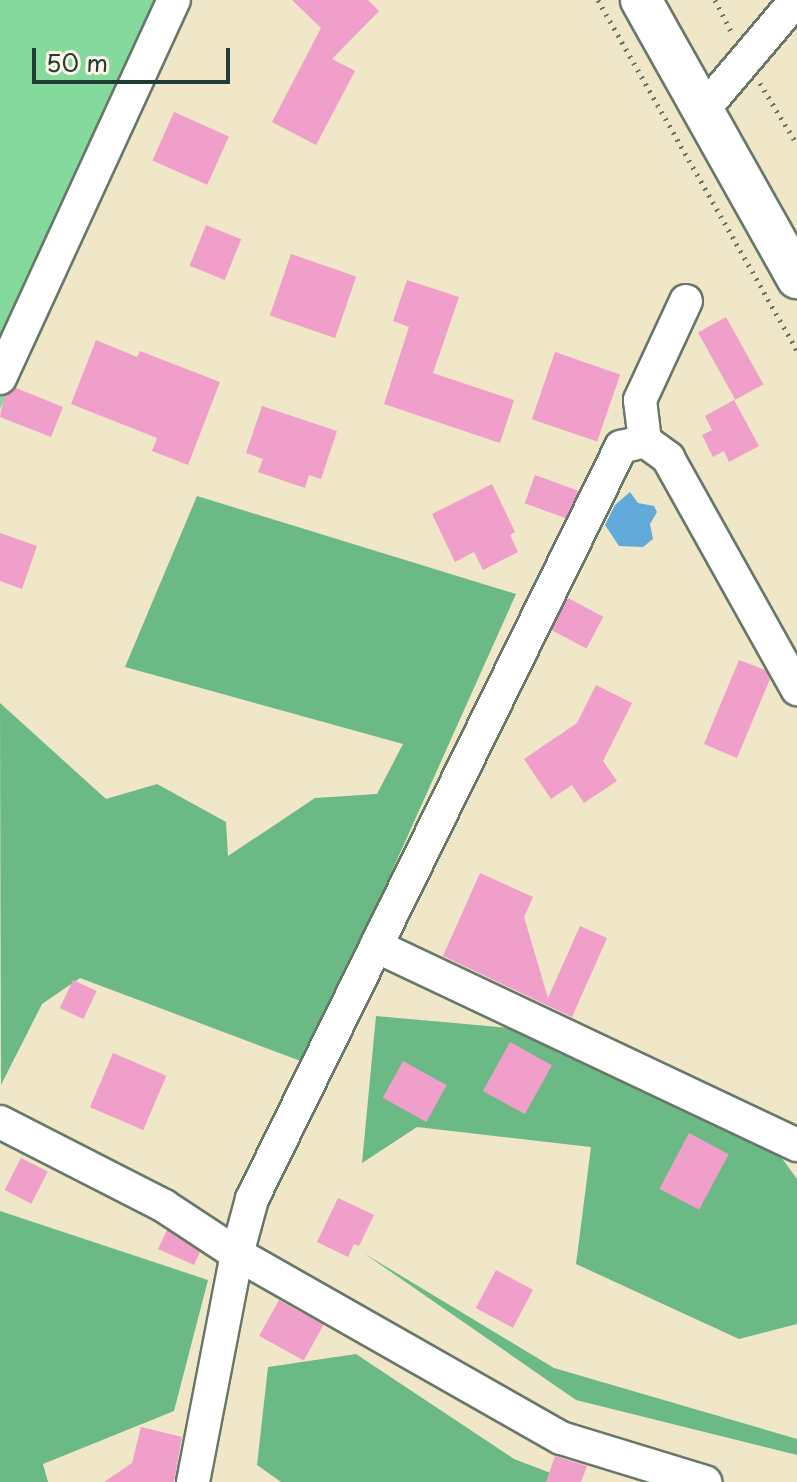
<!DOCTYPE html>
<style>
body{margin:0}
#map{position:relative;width:797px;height:1482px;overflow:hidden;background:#f0e6c8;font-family:"Playpen Sans",sans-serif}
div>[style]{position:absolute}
.green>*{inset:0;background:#84d99c}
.forest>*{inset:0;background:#6bb984}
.water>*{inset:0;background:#61aad9}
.building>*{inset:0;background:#ef9fc9;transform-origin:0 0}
.path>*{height:5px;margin-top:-2.5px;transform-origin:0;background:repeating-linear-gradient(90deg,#687868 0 2px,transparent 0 8px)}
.roads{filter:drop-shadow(2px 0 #687868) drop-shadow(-2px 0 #687868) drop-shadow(0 2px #687868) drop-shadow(0 -2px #687868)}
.minor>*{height:32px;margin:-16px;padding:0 16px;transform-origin:16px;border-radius:16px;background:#fff}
.major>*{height:40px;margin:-20px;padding:0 20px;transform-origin:20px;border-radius:20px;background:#fff}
span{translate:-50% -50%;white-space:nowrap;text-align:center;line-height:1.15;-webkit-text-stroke:8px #fcf5e5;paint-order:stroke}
.scale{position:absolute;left:32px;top:48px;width:198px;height:36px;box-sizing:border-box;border:4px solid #1f3d34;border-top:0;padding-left:10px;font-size:24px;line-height:28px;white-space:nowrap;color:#1f3d34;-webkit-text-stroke:6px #fcf5e5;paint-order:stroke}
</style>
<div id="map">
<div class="green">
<div style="clip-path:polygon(0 0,182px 0,0 409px)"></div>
</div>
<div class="forest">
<div style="clip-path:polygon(197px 496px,516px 594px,306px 1063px,80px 978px,42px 1004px,1px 1085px,0 703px,106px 799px,157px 784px,226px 822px,228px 856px,315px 798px,377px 794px,403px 744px,125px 667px)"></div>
<div style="clip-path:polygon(376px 1016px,542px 1031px,768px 1139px,797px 1179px,797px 1324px,739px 1339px,576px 1264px,591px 1147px,417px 1127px,362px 1163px)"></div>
<div style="clip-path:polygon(0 1211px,208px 1280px,174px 1411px,43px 1464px,48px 1482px,0 1482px)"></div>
<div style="clip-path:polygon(365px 1254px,554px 1368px,797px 1439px,797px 1455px,576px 1400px)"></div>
<div style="clip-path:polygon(356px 1354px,514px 1459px,574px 1482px,281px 1482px,257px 1465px,268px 1367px)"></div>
</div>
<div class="water">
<div style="clip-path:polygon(630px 492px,638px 503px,654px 506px,657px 512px,650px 524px,653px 539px,643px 547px,619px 546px,605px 525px,615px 505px)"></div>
</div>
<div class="building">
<div style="clip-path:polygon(292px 0,368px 0,379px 11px,332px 59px,355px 71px,316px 145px,272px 122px,321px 28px)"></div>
<div style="left:174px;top:112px;width:60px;height:53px;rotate:24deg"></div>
<div style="left:206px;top:225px;width:38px;height:44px;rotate:22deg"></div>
<div style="left:291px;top:254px;width:69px;height:65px;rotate:19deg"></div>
<div style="clip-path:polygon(407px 280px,459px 297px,433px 373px,514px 400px,500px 443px,384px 404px,409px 327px,393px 321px)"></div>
<div style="left:726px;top:317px;width:77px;height:32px;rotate:61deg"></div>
<div style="clip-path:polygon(96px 340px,137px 357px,140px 351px,220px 382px,188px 465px,152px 451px,157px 438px,71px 404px)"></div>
<div style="left:555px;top:352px;width:69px;height:71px;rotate:19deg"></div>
<div style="clip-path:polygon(16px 388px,63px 407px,51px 437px,0 417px,4px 396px)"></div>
<div style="clip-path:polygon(734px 400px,759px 446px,729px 462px,724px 451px,713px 457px,702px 435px,712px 430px,705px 416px)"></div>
<div style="clip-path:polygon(262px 406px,337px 431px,321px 479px,309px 475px,305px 488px,258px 472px,263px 459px,246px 453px)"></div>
<div style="left:535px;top:475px;width:46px;height:30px;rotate:20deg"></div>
<div style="clip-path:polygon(492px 484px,515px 532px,510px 535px,518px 552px,483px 570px,474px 552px,455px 562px,432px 514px)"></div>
<div style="clip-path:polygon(0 533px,37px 546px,22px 589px,0 581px)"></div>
<div style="left:568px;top:598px;width:40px;height:36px;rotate:28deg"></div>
<div style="clip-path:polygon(739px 660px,765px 670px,770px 679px,737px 758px,704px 744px)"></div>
<div style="clip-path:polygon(596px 685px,632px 703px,603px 761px,617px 781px,584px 803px,572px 785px,551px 799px,524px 759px,577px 723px)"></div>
<div style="clip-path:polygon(480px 873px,533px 897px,524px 917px,548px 998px,580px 926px,607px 938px,572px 1017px,443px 956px)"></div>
<div style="left:73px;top:980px;width:26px;height:31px;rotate:25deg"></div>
<div style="left:510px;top:1042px;width:48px;height:56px;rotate:29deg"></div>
<div style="left:113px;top:1053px;width:58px;height:59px;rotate:23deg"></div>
<div style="left:403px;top:1061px;width:50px;height:42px;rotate:29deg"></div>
<div style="left:689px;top:1133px;width:45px;height:63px;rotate:28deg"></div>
<div style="left:21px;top:1158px;width:30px;height:36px;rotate:27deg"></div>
<div style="clip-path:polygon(338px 1198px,374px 1215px,359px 1246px,354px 1244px,348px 1257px,317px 1242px)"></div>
<div style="clip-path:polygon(167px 1230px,200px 1252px,194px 1265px,158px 1249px)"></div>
<div style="left:496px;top:1270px;width:42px;height:43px;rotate:28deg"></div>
<div style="left:279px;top:1300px;width:51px;height:41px;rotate:29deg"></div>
<div style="clip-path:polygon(141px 1427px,182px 1437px,174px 1482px,104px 1482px,132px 1463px)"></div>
<div style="clip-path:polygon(555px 1456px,587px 1466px,581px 1482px,546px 1482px)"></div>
</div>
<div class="path">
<div style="left:598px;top:0;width:403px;rotate:60.4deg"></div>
<div style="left:715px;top:0;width:37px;rotate:63deg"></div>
<div style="left:760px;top:83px;width:71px;rotate:58.8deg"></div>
</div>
<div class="roads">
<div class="minor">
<div style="left:704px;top:109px;width:143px;rotate:-49.8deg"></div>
<div style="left:0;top:378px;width:416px;rotate:-65.3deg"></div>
<div style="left:645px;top:441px;width:41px;rotate:-97deg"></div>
<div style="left:640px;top:400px;width:109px;rotate:-65.1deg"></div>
<div style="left:376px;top:946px;width:466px;rotate:25.3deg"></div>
<div style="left:0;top:1122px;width:184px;rotate:27.1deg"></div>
<div style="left:164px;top:1206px;width:87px;rotate:33.3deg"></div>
<div style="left:237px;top:1254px;width:373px;rotate:29.6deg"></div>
<div style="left:561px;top:1438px;width:151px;rotate:17deg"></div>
<div style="left:193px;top:1482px;width:232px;rotate:-79.1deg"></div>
<div style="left:237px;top:1254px;width:57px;rotate:-74.7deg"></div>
<div style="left:252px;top:1199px;width:838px;rotate:-63.86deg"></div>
<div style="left:621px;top:447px;width:25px;rotate:-14deg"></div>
<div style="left:645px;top:441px;width:29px;rotate:36deg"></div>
<div style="left:668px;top:458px;width:265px;rotate:60.8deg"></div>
</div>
<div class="major">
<div style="left:641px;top:0;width:319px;rotate:60.7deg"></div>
</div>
</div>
<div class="scale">50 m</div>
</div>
